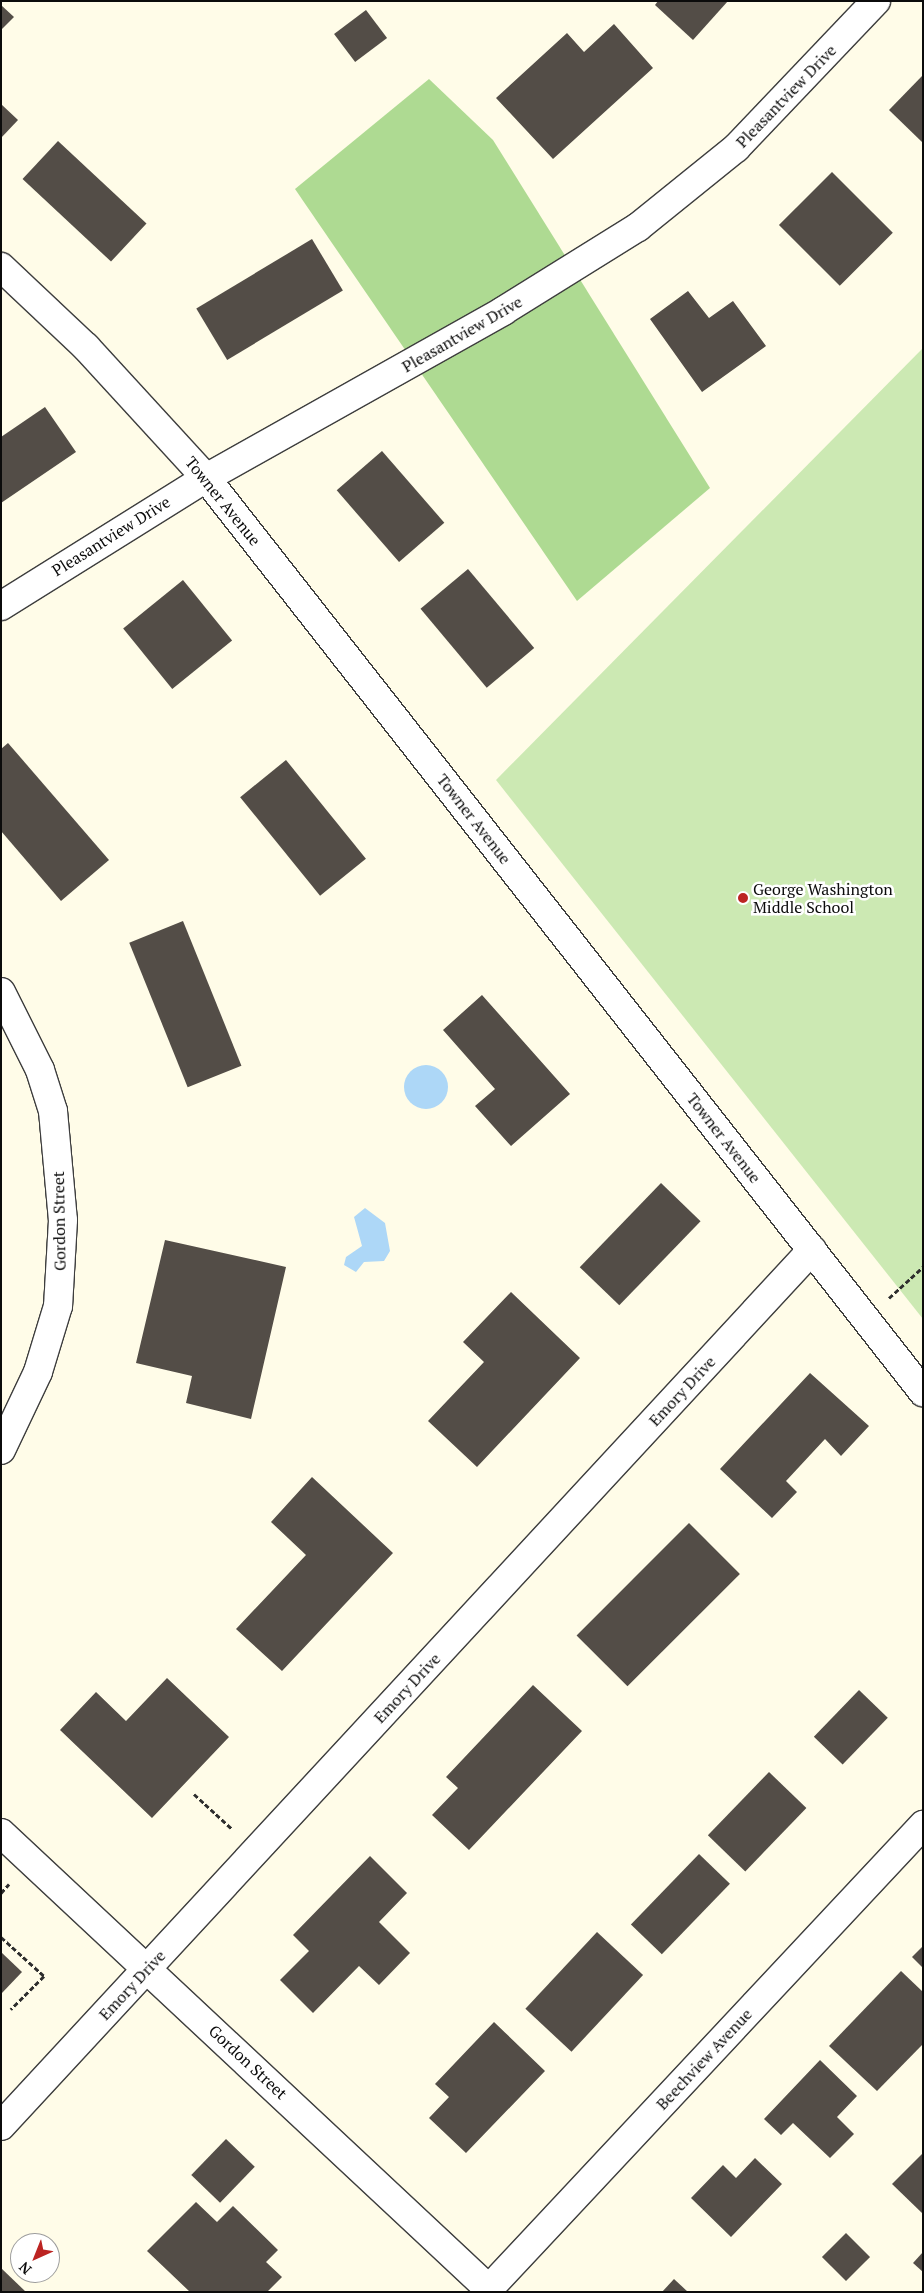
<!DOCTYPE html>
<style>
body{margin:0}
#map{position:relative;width:924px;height:2293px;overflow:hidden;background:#fffce8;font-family:"PT Serif",serif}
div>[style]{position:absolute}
.green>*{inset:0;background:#cce9b3}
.forest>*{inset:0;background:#aeda92}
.water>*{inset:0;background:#add7f7}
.round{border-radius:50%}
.building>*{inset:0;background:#534d47;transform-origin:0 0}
.path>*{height:3px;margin-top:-1.5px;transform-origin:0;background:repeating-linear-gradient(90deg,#2d2d2d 0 5px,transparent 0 7.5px)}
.roads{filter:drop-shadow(1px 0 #3e3e3e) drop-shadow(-1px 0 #3e3e3e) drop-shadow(0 1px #3e3e3e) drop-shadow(0 -1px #3e3e3e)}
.minor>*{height:28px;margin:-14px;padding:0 14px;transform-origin:14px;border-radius:14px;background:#fff}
.dots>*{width:14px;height:14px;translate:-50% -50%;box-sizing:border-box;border:2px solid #fff;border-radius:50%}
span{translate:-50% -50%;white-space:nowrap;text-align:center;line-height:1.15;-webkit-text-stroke:5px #fff;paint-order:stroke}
.street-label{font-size:16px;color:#0b0b0b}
.poi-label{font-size:16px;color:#0b0b0b}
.left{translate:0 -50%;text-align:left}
.frame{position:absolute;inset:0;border:2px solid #0b0b0b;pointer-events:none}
.north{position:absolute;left:10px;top:2233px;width:50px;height:50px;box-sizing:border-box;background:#fff;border:1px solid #9d9d9d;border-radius:50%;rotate:224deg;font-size:14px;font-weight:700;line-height:20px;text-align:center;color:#0b0b0b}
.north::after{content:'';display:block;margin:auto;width:18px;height:22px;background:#bc2422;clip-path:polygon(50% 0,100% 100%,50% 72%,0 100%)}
</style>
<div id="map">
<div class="green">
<div style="clip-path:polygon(923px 348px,923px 1319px,496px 780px)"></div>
</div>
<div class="forest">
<div style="clip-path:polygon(429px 79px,493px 140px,710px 488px,577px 601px,295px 189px)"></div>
</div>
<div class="water">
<div class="round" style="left:404px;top:1065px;width:44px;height:44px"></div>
<div style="clip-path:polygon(365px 1208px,385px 1223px,390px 1251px,384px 1261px,364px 1262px,356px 1272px,344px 1265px,346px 1257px,362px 1246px,354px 1217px)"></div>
</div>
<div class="building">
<div style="clip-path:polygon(658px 1px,728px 1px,693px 40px,655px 5px)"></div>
<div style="clip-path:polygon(1px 5px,14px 17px,1px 30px)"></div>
<div style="left:366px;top:10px;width:35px;height:40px;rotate:53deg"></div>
<div style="clip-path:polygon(614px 24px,653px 68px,553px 159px,496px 98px,567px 33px,584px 52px)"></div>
<div style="clip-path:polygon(923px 75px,923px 143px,889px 110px)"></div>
<div style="clip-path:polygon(1px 104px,18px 120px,1px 138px)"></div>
<div style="left:58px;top:141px;width:121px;height:52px;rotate:43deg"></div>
<div style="left:832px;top:172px;width:86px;height:75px;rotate:45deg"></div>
<div style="left:312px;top:239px;width:60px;height:135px;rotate:59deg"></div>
<div style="clip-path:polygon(688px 291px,709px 318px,733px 301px,766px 346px,702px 392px,650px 319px)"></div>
<div style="clip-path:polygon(45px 407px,76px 452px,1px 503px,1px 437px)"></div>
<div style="left:382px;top:451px;width:95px;height:60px;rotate:49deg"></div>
<div style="left:468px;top:569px;width:103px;height:62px;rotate:50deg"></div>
<div style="left:183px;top:580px;width:78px;height:77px;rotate:51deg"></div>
<div style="clip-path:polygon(8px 743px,109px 860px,61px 901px,1px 831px,1px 749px)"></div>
<div style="left:286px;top:760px;width:127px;height:59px;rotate:51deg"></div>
<div style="left:183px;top:921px;width:156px;height:58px;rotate:68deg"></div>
<div style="clip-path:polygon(482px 995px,570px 1094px,511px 1146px,475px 1106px,495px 1089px,443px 1030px)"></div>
<div style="left:661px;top:1183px;width:55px;height:117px;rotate:44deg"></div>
<div style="clip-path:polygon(165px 1240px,286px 1267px,251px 1419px,186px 1403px,192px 1376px,136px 1363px)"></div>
<div style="clip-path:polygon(511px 1292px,580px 1358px,477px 1467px,428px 1421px,484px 1362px,463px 1342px)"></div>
<div style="clip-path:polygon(810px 1373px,869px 1426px,841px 1456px,825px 1439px,786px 1481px,797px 1492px,772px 1518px,720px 1469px)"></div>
<div style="clip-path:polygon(312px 1477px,393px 1553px,282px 1671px,236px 1629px,306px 1555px,271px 1522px)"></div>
<div style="left:689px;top:1523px;width:72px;height:159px;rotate:45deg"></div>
<div style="clip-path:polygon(167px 1678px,229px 1737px,152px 1818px,60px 1730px,96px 1692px,126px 1721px)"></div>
<div style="clip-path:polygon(533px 1685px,582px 1731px,469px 1850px,432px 1815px,458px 1788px,446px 1777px)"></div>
<div style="left:859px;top:1690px;width:40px;height:65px;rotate:44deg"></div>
<div style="left:769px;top:1772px;width:52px;height:88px;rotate:44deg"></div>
<div style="left:699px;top:1854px;width:43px;height:98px;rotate:44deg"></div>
<div style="clip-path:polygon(370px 1856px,407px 1893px,379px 1922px,410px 1953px,379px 1985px,359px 1966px,313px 2013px,280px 1980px,309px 1951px,293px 1935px)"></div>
<div style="left:597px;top:1932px;width:63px;height:105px;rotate:43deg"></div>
<div style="clip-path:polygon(923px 1946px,923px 1968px,912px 1957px)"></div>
<div style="clip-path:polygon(1px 1952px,22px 1972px,1px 1994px)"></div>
<div style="clip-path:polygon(901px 1971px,923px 1992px,923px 2044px,877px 2091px,829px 2046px)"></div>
<div style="clip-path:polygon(494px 2022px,545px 2071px,466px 2153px,429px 2118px,449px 2097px,435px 2084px)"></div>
<div style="clip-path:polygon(820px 2060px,857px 2096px,837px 2117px,854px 2134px,830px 2158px,793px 2123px,781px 2135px,764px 2119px)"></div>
<div style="left:226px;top:2139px;width:40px;height:50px;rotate:44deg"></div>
<div style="clip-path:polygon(923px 2153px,923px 2212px,922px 2213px,892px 2184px)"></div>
<div style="clip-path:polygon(755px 2158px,782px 2184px,731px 2237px,691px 2198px,723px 2165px,736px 2178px)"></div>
<div style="clip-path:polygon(196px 2202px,217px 2222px,233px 2206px,278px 2250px,266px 2262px,282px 2277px,267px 2292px,190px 2292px,147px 2251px)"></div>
<div style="left:846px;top:2233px;width:34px;height:34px;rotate:45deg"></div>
<div style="clip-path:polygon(923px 2252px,923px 2272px,913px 2263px)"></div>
<div style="clip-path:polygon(1px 2268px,26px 2292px,1px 2292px)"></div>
<div style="clip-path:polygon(674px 2279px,688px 2292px,662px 2292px)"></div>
</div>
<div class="path">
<div style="left:889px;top:1298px;width:46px;rotate:-42.4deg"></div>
<div style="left:194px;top:1794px;width:52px;rotate:42.6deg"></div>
<div style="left:1px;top:1893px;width:12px;rotate:-48deg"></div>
<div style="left:1px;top:1937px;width:58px;rotate:42.2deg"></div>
<div style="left:44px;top:1976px;width:47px;rotate:135deg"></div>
</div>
<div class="roads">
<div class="minor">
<div style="left:1px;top:267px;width:117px;rotate:43.3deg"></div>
<div style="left:86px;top:347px;width:178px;rotate:47.5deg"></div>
<div style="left:206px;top:478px;width:1162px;rotate:51.89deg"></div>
<div style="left:1px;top:606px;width:242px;rotate:-32deg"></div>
<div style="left:206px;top:478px;width:341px;rotate:-29.3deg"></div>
<div style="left:503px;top:311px;width:159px;rotate:-31.9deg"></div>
<div style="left:638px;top:227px;width:126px;rotate:-38.9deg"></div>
<div style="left:736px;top:148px;width:203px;rotate:-46.4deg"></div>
<div style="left:1px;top:992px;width:87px;rotate:63.4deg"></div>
<div style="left:40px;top:1070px;width:43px;rotate:72.4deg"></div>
<div style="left:53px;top:1111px;width:109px;rotate:84.8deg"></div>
<div style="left:63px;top:1220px;width:86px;rotate:93.3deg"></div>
<div style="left:58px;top:1306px;width:69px;rotate:106.9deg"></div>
<div style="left:38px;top:1372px;width:86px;rotate:115.4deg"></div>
<div style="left:1px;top:1833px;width:672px;rotate:43.07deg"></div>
<div style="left:1px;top:2126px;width:1194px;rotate:-47.21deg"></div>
<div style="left:486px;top:2292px;width:640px;rotate:-46.9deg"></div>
</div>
</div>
<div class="dots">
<div style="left:743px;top:898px;background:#bc2422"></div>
</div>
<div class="street-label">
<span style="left:786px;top:96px;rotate:-46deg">Pleasantview Drive</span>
<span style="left:462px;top:334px;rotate:-30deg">Pleasantview Drive</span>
<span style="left:223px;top:501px;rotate:51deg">Towner Avenue</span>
<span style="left:111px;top:536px;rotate:-32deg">Pleasantview Drive</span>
<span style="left:474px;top:819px;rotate:52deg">Towner Avenue</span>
<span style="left:724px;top:1138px;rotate:52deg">Towner Avenue</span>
<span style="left:59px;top:1221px;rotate:-91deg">Gordon Street</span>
<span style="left:682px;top:1391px;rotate:-47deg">Emory Drive</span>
<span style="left:407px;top:1688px;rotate:-47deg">Emory Drive</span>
<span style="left:132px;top:1985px;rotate:-47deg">Emory Drive</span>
<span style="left:704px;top:2059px;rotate:-47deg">Beechview Avenue</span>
<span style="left:248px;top:2062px;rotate:43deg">Gordon Street</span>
</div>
<div class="poi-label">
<span class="left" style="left:753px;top:898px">George Washington<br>Middle School</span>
</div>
<div class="frame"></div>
<div class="north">N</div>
</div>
